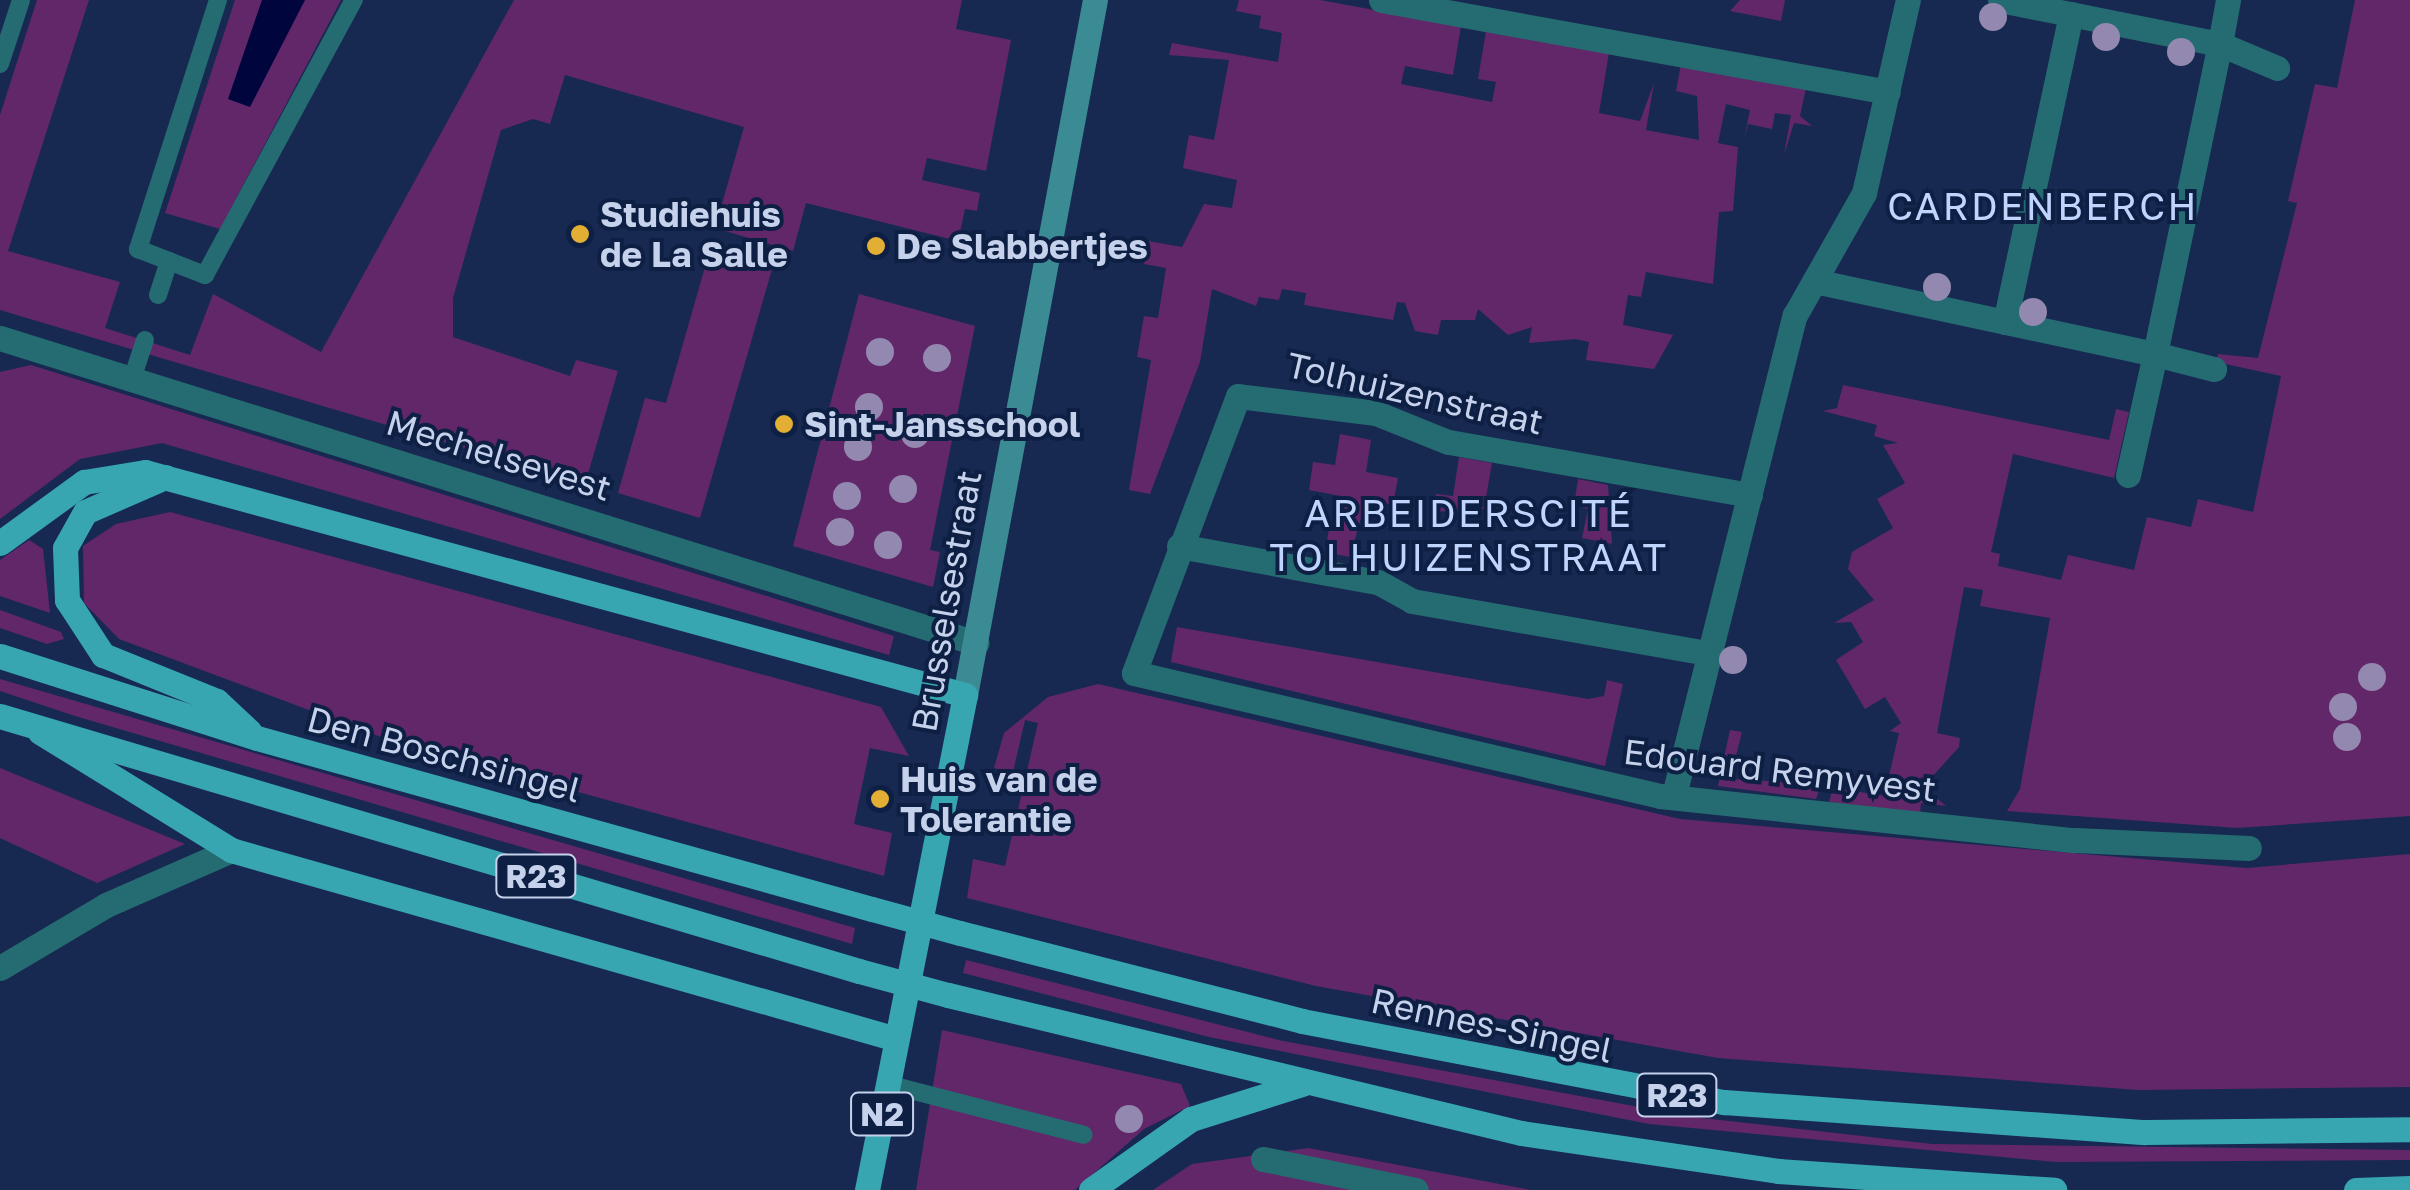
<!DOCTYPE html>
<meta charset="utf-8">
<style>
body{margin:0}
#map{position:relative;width:2410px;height:1190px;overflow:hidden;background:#172950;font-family:"Golos Text",sans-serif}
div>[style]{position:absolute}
.green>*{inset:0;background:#622768}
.water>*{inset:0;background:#00053e}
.lane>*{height:18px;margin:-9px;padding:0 9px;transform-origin:9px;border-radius:9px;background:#256b72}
.street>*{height:25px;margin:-12.5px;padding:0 12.5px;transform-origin:12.5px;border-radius:12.5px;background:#256b72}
.secondary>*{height:25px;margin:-12.5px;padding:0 12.5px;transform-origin:12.5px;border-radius:12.5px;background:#3a8b93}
.primary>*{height:25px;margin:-12.5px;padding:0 12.5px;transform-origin:12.5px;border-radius:12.5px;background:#37a6b0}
.primary-bridge>*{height:25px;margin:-12.5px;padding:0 12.5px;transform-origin:12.5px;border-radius:12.5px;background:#37a6b0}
.trees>*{width:28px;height:28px;margin:-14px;border-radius:50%;background:#9388af}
.dots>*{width:28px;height:28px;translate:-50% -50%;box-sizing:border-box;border:5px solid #0e1f44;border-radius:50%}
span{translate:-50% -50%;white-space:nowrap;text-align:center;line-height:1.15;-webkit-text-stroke:8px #0e1f44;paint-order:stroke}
.shield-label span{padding:2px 8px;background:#0e1f44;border:2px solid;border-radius:8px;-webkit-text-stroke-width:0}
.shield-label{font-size:32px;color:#c6d2eb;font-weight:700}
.poi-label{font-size:35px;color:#c6d2eb;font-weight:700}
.left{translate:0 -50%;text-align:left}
.street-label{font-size:35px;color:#c6d2eb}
.neighbourhood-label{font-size:38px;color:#c0d5fd;letter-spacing:2.5px}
</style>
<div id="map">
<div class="green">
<div style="clip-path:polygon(37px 0,89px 0,8px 251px,120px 282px,105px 328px,190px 355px,213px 294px,321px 352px,514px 0,962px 0,956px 29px,1011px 40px,986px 171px,927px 158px,922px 180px,980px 193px,977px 211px,965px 209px,958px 241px,806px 203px,793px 251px,715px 228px,744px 127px,565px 75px,550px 124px,533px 119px,501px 130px,453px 298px,453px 337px,570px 376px,576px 360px,618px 371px,585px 484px,0 310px,0 115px)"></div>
<div style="clip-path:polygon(235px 0,341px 0,220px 229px,165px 213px)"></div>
<div style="clip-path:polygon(1239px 0,1320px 0,1461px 26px,1453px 75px,1405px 66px,1401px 84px,1492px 102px,1496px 82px,1478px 79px,1486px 31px,1609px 53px,1599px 113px,1640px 121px,1654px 83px,1646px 130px,1699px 140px,1697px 96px,1676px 91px,1681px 64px,1806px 88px,1800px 116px,1812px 126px,1794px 123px,1784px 155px,1791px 115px,1775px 113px,1772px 129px,1748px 124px,1744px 139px,1750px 110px,1726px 104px,1718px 143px,1738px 147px,1733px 211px,1719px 212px,1713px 284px,1646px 272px,1641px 297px,1628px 295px,1623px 325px,1673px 335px,1654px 369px,1586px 360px,1589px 342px,1576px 339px,1529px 343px,1532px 327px,1508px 335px,1478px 309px,1475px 320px,1441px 320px,1438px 335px,1415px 331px,1405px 303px,1397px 302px,1393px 320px,1304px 305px,1306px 293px,1282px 289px,1279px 300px,1259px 297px,1256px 306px,1212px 289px,1200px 362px,1150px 494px,1129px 490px,1151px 360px,1137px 357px,1144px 316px,1158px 318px,1166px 268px,1144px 264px,1148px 241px,1182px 247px,1204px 204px,1232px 208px,1237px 180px,1183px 168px,1189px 135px,1214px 140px,1229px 60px,1169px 55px,1172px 43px,1278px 62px,1282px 33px,1259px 28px,1261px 16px,1236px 11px)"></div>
<div style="clip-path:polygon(1740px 0,1785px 0,1781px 21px,1730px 11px)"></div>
<div style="clip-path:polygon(2355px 0,2410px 0,2410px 816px,2237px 828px,2007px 811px,2020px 789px,2050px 618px,1980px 606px,1983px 590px,1964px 587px,1937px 733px,1960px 738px,1959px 747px,1923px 787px,1946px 806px,1921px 803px,1920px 813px,1829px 802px,1833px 788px,1907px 799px,1885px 793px,1899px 733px,1890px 731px,1901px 723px,1885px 697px,1865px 709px,1836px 660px,1863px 642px,1851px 622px,1834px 623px,1874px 600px,1848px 569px,1852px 552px,1893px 528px,1877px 499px,1905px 483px,1883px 445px,1898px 443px,1874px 436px,1877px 425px,1823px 411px,1837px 408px,1843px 385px,2109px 440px,2116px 409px,2129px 412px,2114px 478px,2013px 454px,1991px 552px,2000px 554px,1998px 566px,2061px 580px,2068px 555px,2134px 570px,2147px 517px,2191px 527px,2198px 499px,2253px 512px,2281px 376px,2216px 362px,2218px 354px,2258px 358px,2297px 203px,2288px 201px,2315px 84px,2337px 88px)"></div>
<div style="clip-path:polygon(711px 246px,773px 266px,700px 518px,618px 493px,645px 398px,666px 403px)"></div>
<div style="clip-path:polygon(859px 294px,975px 326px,930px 550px,940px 552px,933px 587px,793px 546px)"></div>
<div style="clip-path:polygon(31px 365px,894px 636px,889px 655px,162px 443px,80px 459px,0 519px,0 372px)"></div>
<div style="clip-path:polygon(1340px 434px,1371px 440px,1366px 472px,1398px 478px,1393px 505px,1366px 500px,1350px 557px,1325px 552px,1330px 524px,1342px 526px,1346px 497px,1309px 490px,1313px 462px,1335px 465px)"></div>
<div style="clip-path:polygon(1459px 457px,1492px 463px,1484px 509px,1433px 512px,1436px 494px,1453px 496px)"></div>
<div style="clip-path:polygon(1578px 479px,1608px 485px,1612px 544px,1582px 538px,1588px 509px,1574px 505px)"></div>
<div style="clip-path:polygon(170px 512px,881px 707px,909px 756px,870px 748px,854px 824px,892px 833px,884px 876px,392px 741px,119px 639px,84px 603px,83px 546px,116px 524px)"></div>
<div style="clip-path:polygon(29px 540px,43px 549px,50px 613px,0 596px,0 560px)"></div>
<div style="clip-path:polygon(0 610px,61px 632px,64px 639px,47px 644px,0 628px)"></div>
<div style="clip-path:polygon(1177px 627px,1588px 699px,1604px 696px,1607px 680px,1623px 684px,1605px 766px,1171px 662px)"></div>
<div style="clip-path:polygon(0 679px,855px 928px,852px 944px,75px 716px,0 691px)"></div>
<div style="clip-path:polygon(1098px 684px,1680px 819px,2246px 868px,2410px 854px,2410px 1087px,2138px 1090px,1718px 1058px,1316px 986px,967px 898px,973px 859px,1005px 866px,1038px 723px,1025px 720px,1013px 772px,994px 768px,1004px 733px,1048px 697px)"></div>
<div style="clip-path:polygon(1730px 730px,1742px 732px,1730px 779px,1821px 784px,1816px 799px,1718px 786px)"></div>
<div style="clip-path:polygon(0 768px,185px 844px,97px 883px,0 838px)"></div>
<div style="clip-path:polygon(966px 960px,1283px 1041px,1693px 1117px,1932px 1144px,2410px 1150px,2410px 1160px,2056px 1162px,1649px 1124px,1209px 1037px,963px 973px)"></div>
<div style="clip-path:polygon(942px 1030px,1181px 1084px,1190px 1106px,1144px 1129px,1075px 1190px,916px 1190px)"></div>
<div style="clip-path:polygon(1308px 1148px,1531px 1190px,1153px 1190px,1192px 1164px)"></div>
</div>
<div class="water">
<div style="clip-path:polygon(262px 0,305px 0,250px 107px,228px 99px)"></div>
</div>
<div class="lane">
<div style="left:218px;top:0;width:262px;rotate:107.8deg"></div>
<div style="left:138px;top:249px;width:72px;rotate:21.2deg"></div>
<div style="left:205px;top:275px;width:313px;rotate:-61.6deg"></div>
<div style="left:0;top:64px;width:67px;rotate:-71.8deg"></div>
<div style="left:158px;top:295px;width:36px;rotate:-72deg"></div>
<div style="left:132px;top:379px;width:41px;rotate:-71.6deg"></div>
<div style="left:887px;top:1084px;width:203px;rotate:14.5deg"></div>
</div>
<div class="street">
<div style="left:1381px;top:0;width:515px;rotate:10.28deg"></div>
<div style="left:2000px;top:0;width:224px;rotate:11.3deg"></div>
<div style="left:2220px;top:44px;width:45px;rotate:-79.7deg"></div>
<div style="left:1819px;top:282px;width:344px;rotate:12.1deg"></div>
<div style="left:2155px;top:354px;width:317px;rotate:-78.2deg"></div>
<div style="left:2220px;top:44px;width:62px;rotate:22.8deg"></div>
<div style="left:2005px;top:322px;width:315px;rotate:-77.9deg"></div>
<div style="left:0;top:338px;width:1023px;rotate:17.35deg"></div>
<div style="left:2128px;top:475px;width:124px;rotate:-77.4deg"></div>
<div style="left:2155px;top:354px;width:61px;rotate:14.3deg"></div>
<div style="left:1750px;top:495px;width:307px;rotate:-170deg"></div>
<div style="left:1448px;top:442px;width:78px;rotate:-158.1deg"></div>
<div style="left:1376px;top:413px;width:139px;rotate:-173deg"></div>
<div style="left:1238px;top:396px;width:296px;rotate:110.6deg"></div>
<div style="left:1134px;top:673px;width:540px;rotate:13.16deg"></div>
<div style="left:1660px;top:796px;width:417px;rotate:6.1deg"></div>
<div style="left:2075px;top:840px;width:174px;rotate:2.6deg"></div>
<div style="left:1179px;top:546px;width:202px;rotate:10.3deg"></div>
<div style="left:1378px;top:582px;width:39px;rotate:29deg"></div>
<div style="left:1412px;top:601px;width:301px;rotate:10deg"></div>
<div style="left:1674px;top:795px;width:495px;rotate:-75.9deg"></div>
<div style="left:1795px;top:315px;width:140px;rotate:-60.5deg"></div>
<div style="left:1864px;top:193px;width:198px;rotate:-77.2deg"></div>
<div style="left:0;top:968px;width:123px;rotate:-30.7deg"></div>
<div style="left:106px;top:905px;width:137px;rotate:-23.7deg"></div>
<div style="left:1263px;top:1159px;width:156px;rotate:11.5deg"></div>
</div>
<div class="secondary">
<div style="left:965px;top:695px;width:707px;rotate:-79.41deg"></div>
</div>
<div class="primary">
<div style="left:165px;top:477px;width:87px;rotate:156.4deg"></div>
<div style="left:85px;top:512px;width:41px;rotate:119.1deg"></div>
<div style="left:65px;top:548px;width:52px;rotate:87.8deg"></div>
<div style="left:67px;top:600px;width:66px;rotate:56.8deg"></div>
<div style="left:103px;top:655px;width:123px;rotate:22deg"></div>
<div style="left:217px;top:701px;width:44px;rotate:43.2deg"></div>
<div style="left:0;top:543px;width:104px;rotate:-36deg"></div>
<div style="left:84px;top:482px;width:62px;rotate:-9.3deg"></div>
<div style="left:145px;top:472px;width:850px;rotate:15.21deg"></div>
<div style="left:965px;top:695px;width:505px;rotate:101.2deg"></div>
<div style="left:0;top:656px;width:270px;rotate:17.7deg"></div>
<div style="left:257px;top:738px;width:638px;rotate:15.54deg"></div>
<div style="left:0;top:716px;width:896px;rotate:16.53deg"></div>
<div style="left:40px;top:732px;width:225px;rotate:31.7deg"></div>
<div style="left:231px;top:850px;width:688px;rotate:15.85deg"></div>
<div style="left:960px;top:933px;width:353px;rotate:14.4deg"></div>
<div style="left:1302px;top:1021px;width:430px;rotate:10.9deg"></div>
<div style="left:1724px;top:1102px;width:422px;rotate:4.1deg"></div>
<div style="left:2145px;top:1132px;width:265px;rotate:-0.6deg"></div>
<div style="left:948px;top:995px;width:589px;rotate:13.54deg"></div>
<div style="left:1521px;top:1133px;width:260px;rotate:8.4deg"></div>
<div style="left:1778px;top:1171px;width:277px;rotate:3.9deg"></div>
<div style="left:1091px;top:1190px;width:123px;rotate:-35.4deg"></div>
<div style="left:1191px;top:1119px;width:116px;rotate:-17.5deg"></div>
<div style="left:2356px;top:1190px;width:54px;rotate:-2.1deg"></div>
</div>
<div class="primary-bridge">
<div style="left:872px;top:909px;width:91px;rotate:15.3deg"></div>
<div style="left:859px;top:971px;width:92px;rotate:15.1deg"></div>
</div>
<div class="trees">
<div style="left:1993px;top:17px"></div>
<div style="left:2106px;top:37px"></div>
<div style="left:2181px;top:52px"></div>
<div style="left:1937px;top:287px"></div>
<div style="left:2033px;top:312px"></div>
<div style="left:880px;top:352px"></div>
<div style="left:937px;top:358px"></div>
<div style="left:869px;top:407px"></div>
<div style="left:915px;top:434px"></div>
<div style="left:858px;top:447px"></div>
<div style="left:903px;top:489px"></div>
<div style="left:847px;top:496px"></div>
<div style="left:840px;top:532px"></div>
<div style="left:888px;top:545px"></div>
<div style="left:1733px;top:660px"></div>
<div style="left:2372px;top:677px"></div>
<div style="left:2343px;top:707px"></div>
<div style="left:2347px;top:737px"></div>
<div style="left:1129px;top:1119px"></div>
</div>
<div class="dots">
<div style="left:580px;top:234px;background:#e3ae34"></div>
<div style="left:876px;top:246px;background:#e3ae34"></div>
<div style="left:784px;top:424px;background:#e3ae34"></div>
<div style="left:880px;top:799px;background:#e3ae34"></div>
</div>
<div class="shield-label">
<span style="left:536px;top:876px">R23</span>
<span style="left:1677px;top:1095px">R23</span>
<span style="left:882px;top:1114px">N2</span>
</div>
<div class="poi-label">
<span class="left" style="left:600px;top:234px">Studiehuis<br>de La Salle</span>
<span class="left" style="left:896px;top:246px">De Slabbertjes</span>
<span class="left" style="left:804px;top:424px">Sint-Jansschool</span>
<span class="left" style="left:900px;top:799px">Huis van de<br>Tolerantie</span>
</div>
<div class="street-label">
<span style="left:1415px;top:393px;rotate:13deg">Tolhuizenstraat</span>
<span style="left:499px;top:455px;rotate:17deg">Mechelsevest</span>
<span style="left:946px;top:601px;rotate:-80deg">Brusselsestraat</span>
<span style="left:444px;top:754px;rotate:15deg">Den Boschsingel</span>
<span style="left:1780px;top:770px;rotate:7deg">Edouard Remyvest</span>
<span style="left:1492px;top:1025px;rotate:12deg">Rennes-Singel</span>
</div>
<div class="neighbourhood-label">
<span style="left:2043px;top:206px">CARDENBERCH</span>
<span style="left:1469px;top:535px">ARBEIDERSCITÉ<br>TOLHUIZENSTRAAT</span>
</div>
</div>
